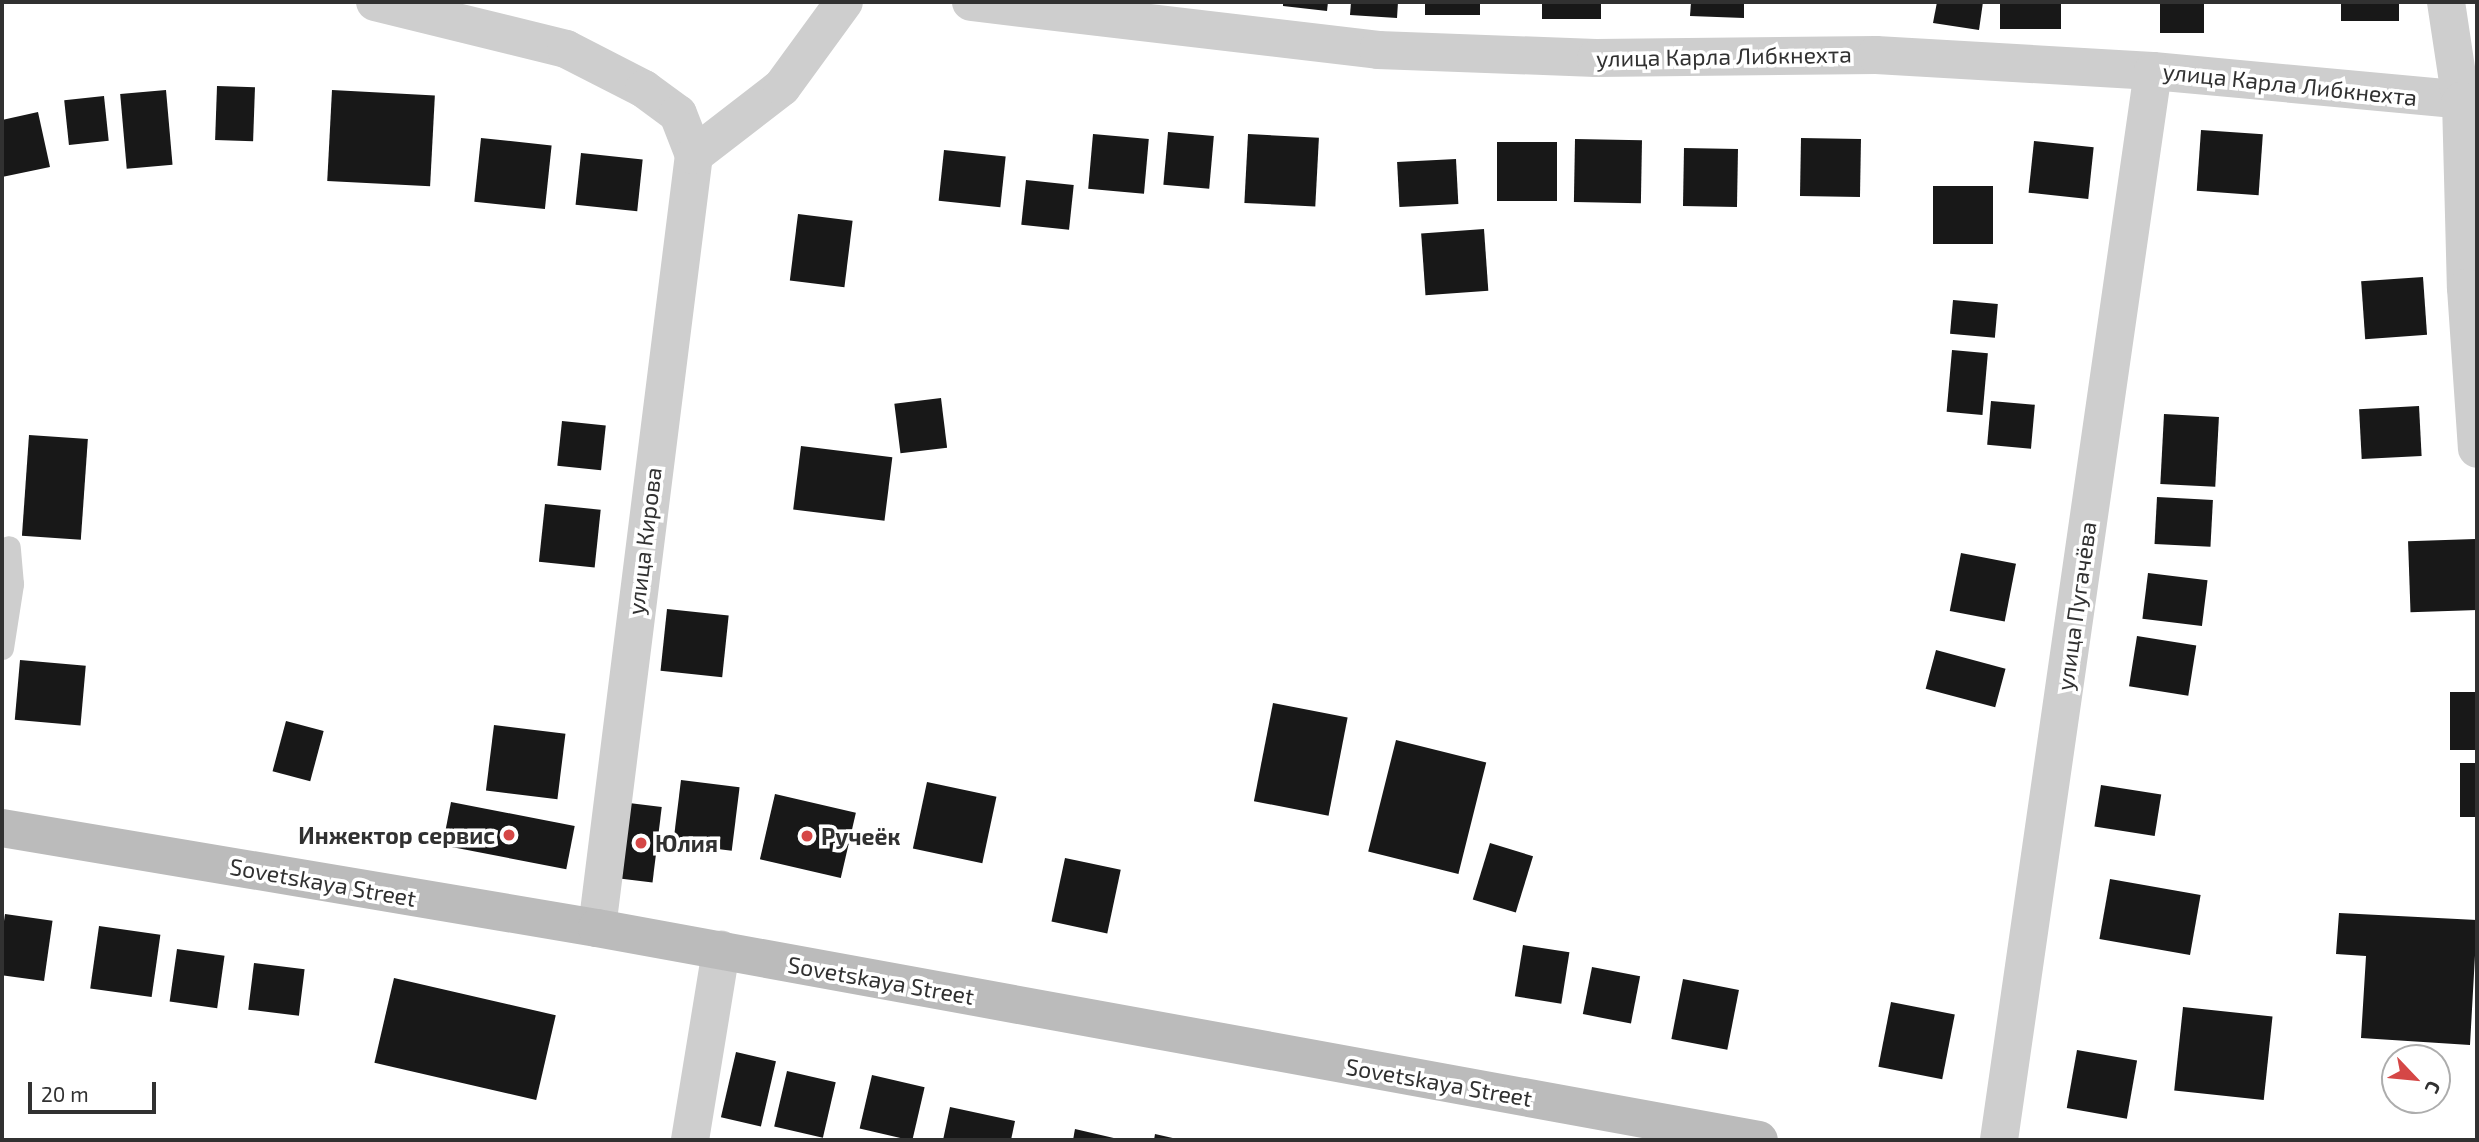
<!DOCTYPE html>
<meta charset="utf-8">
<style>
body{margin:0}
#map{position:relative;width:2479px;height:1142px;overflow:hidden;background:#fff;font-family:"Exo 2",sans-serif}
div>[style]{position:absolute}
.building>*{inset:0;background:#181818;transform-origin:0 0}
.service>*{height:23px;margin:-11.5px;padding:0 11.5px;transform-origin:11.5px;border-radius:11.5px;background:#cecece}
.minor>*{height:38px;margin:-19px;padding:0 19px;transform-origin:19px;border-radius:19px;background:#cecece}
.secondary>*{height:38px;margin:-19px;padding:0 19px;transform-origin:19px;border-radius:19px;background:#bbb}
.dots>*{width:19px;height:19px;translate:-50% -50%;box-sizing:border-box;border:4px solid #fff;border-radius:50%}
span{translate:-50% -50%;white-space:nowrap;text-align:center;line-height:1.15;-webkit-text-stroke:7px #fff;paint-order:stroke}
.street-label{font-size:23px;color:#313131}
.poi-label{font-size:23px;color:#313131;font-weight:700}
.right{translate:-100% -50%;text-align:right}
.left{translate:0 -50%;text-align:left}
.frame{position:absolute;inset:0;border:4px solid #313131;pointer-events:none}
.north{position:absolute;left:2381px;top:1044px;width:70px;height:70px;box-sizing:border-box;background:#fff;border:2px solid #adadad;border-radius:50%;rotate:116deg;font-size:19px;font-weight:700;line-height:28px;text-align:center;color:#313131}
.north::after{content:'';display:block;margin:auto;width:24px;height:32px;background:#d54746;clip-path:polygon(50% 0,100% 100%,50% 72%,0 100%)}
.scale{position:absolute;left:28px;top:1082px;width:128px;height:32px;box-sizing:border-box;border:4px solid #313131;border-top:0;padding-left:9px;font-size:21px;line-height:24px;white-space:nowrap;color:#313131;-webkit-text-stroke:5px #fff;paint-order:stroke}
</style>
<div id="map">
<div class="building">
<div style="clip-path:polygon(1283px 2px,1328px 2px,1327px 11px,1283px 6px)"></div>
<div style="clip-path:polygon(1351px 2px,1398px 2px,1397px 18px,1350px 15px)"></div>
<div style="left:1425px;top:2px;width:55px;height:13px"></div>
<div style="left:1542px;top:2px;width:59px;height:17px"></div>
<div style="clip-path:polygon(1691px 2px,1744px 2px,1744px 18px,1690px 16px)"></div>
<div style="clip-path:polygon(1937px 2px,1983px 2px,1979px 30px,1933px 23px)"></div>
<div style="left:2000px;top:2px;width:61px;height:27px"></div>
<div style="left:2160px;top:2px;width:44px;height:31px"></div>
<div style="left:2341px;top:2px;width:58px;height:19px"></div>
<div style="left:217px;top:86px;width:38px;height:54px;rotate:2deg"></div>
<div style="left:166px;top:90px;width:75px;height:46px;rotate:85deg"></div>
<div style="left:332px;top:90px;width:103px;height:91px;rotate:3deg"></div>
<div style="left:104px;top:96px;width:45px;height:40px;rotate:84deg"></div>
<div style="clip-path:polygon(38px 112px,50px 167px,2px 177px,2px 120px)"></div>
<div style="left:2201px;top:130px;width:62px;height:61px;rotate:4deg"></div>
<div style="left:1168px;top:132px;width:46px;height:53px;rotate:5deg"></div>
<div style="left:1093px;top:134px;width:56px;height:55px;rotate:5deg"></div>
<div style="left:1248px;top:134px;width:71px;height:69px;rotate:3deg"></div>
<div style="left:481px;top:138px;width:71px;height:64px;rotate:6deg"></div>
<div style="left:1801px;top:138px;width:60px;height:58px;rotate:1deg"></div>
<div style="left:1575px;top:139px;width:67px;height:63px;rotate:1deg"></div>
<div style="left:2034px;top:141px;width:60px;height:52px;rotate:6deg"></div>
<div style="left:1557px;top:142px;width:59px;height:60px;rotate:90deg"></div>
<div style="left:1684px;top:148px;width:54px;height:58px;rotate:1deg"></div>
<div style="left:944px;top:150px;width:62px;height:51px;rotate:6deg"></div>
<div style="left:581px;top:153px;width:62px;height:52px;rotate:6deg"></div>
<div style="left:1456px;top:159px;width:45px;height:59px;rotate:87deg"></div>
<div style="left:1026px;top:180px;width:48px;height:45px;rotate:6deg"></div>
<div style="left:1933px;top:186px;width:60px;height:58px"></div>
<div style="left:798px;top:214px;width:55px;height:67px;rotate:7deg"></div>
<div style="left:1484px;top:229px;width:62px;height:63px;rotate:86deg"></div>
<div style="left:2423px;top:277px;width:58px;height:62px;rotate:86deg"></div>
<div style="left:1953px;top:300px;width:45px;height:34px;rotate:5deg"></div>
<div style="left:1952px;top:350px;width:36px;height:62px;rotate:5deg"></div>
<div style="left:941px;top:398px;width:50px;height:47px;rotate:83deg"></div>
<div style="left:1991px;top:401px;width:44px;height:44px;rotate:5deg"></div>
<div style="left:2419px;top:406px;width:50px;height:60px;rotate:87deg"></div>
<div style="left:2164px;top:414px;width:55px;height:70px;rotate:3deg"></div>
<div style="left:562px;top:421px;width:44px;height:45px;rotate:6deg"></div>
<div style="left:29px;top:435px;width:59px;height:101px;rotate:4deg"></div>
<div style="left:801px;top:446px;width:92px;height:64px;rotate:7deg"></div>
<div style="left:2157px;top:497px;width:56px;height:47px;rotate:3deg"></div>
<div style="left:545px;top:504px;width:56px;height:58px;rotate:6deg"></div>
<div style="left:2475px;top:539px;width:71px;height:67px;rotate:88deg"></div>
<div style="left:1961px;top:553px;width:56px;height:59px;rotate:11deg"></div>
<div style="left:2148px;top:573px;width:60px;height:46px;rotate:7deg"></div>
<div style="left:667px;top:609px;width:62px;height:62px;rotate:6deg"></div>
<div style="left:2137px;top:636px;width:60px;height:51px;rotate:9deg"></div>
<div style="left:1936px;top:650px;width:72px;height:40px;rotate:15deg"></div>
<div style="left:20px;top:660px;width:66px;height:60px;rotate:5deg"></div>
<div style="left:2477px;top:692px;width:58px;height:27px;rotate:90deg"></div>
<div style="left:1273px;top:703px;width:76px;height:100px;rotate:11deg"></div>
<div style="left:286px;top:721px;width:39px;height:52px;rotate:15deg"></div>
<div style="left:494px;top:725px;width:72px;height:66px;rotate:7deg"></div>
<div style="left:1396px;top:740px;width:93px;height:115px;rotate:14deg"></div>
<div style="left:2477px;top:763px;width:54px;height:17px;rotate:90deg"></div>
<div style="left:681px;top:780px;width:59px;height:64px;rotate:7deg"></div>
<div style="left:927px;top:782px;width:71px;height:68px;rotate:12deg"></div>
<div style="left:2101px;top:785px;width:61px;height:42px;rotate:9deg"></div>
<div style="left:775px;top:794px;width:83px;height:67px;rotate:13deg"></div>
<div style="left:451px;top:802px;width:126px;height:44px;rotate:11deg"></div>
<div style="left:629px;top:803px;width:33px;height:76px;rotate:7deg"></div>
<div style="left:1490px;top:843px;width:45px;height:59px;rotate:17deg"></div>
<div style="left:1065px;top:858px;width:57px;height:65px;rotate:12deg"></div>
<div style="left:2110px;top:879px;width:92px;height:61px;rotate:10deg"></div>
<div style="clip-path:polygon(2339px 913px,2477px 920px,2470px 1045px,2361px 1038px,2366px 956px,2336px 954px)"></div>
<div style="left:5px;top:914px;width:48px;height:61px;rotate:8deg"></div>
<div style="left:99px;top:926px;width:62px;height:63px;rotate:8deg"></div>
<div style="left:1523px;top:945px;width:47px;height:52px;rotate:9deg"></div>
<div style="left:177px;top:949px;width:48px;height:53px;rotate:8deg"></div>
<div style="left:254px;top:963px;width:51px;height:47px;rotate:7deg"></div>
<div style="left:1592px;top:967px;width:49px;height:48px;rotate:11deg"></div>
<div style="left:394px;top:978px;width:166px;height:87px;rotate:13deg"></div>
<div style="left:1683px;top:979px;width:57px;height:61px;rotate:11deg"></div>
<div style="left:1891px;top:1002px;width:65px;height:66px;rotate:11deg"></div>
<div style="left:2183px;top:1007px;width:90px;height:84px;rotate:6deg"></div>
<div style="left:2077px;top:1050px;width:61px;height:59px;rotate:10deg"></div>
<div style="left:736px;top:1052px;width:41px;height:67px;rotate:13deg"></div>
<div style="left:787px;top:1071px;width:50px;height:57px;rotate:13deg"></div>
<div style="left:872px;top:1075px;width:54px;height:55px;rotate:13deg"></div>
<div style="clip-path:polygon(950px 1107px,1015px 1121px,1011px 1140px,943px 1140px)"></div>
<div style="clip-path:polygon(1075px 1129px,1118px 1139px,1118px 1140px,1073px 1140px)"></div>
<div style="clip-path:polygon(1155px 1134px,1177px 1139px,1177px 1140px,1154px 1140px)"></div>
</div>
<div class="service">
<div style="left:2px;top:648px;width:65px;rotate:-81.1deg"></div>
<div style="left:12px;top:584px;width:37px;rotate:-95deg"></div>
</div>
<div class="minor">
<div style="left:375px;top:2px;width:197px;rotate:13.8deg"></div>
<div style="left:566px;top:49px;width:88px;rotate:27.1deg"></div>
<div style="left:644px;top:89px;width:42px;rotate:36.3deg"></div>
<div style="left:678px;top:114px;width:44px;rotate:68.7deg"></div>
<div style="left:971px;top:2px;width:410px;rotate:6.7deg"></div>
<div style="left:1378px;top:50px;width:218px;rotate:2.1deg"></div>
<div style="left:1596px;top:58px;width:280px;rotate:-0.6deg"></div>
<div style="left:1876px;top:55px;width:277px;rotate:3.3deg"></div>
<div style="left:2153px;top:71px;width:325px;rotate:5.3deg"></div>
<div style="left:2446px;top:2px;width:100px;rotate:81.4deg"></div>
<div style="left:2461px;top:101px;width:187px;rotate:88.5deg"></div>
<div style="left:2466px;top:288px;width:161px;rotate:86.1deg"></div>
<div style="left:597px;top:928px;width:779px;rotate:-82.85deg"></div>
<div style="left:694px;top:155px;width:111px;rotate:-37.7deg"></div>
<div style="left:782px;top:87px;width:105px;rotate:-53.9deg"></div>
<div style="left:690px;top:1140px;width:193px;rotate:-80.7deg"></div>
<div style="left:1999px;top:1140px;width:1080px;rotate:-81.8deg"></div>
</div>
<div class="secondary">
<div style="left:2px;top:828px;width:603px;rotate:9.54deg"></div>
<div style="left:597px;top:928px;width:1181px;rotate:10.34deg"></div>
</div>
<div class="dots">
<div style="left:509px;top:835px;background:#d54746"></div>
<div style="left:807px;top:836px;background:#d54746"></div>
<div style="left:641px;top:843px;background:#d54746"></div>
</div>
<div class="street-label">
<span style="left:1724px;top:56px;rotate:-1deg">улица Карла Либкнехта</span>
<span style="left:2290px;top:84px;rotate:6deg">улица Карла Либкнехта</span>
<span style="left:644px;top:541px;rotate:-83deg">улица Кирова</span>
<span style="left:2076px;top:606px;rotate:-82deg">улица Пугачёва</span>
<span style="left:323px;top:882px;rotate:10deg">Sovetskaya Street</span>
<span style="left:881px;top:980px;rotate:10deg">Sovetskaya Street</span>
<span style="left:1439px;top:1082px;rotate:10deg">Sovetskaya Street</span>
</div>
<div class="poi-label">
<span class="right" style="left:495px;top:835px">Инжектор сервис</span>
<span class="left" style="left:821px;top:836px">Ручеёк</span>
<span class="left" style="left:655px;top:843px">Юлия</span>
</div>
<div class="frame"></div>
<div class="north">С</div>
<div class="scale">20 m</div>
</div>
